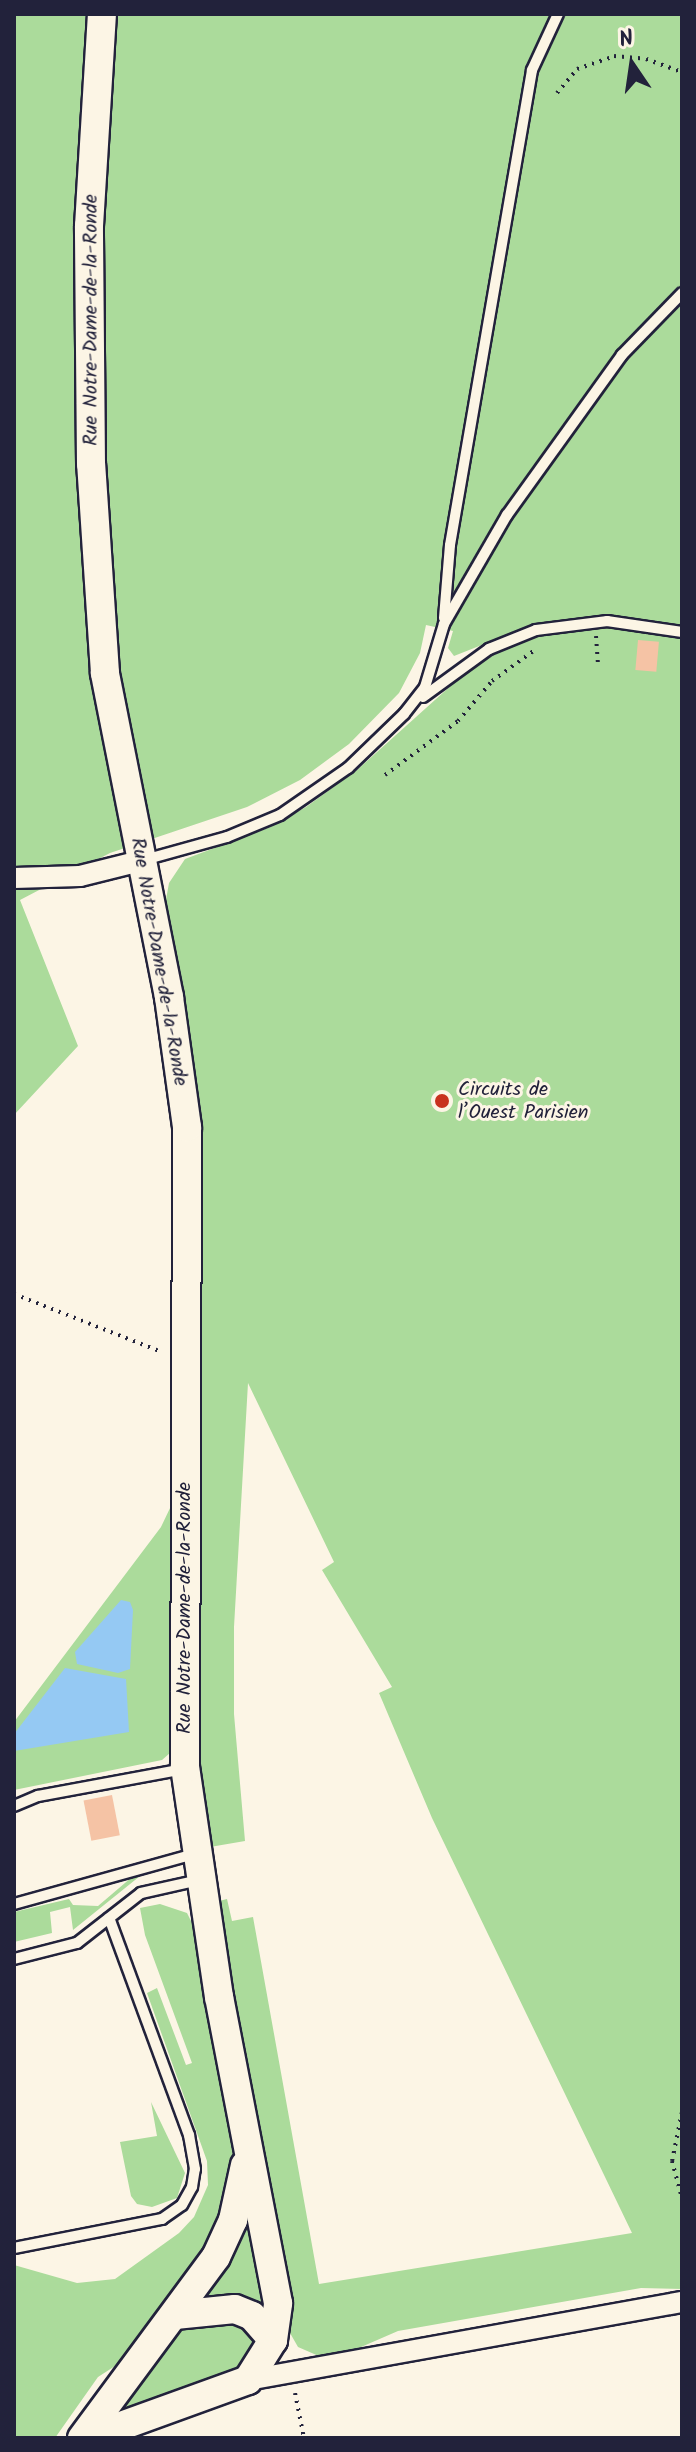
<!DOCTYPE html>
<meta charset="utf-8">
<style>
body{margin:0}
#map{position:relative;width:696px;height:2452px;overflow:hidden;background:#fcf5e5;font-family:Kalam,sans-serif}
div>[style]{position:absolute}
.green>*{inset:0;background:#abdb9b}
.water>*{inset:0;background:#95c9f3}
.building>*{inset:0;background:#f5c3a5;transform-origin:0 0}
.path>*{height:4px;margin-top:-2px;transform-origin:0;background:repeating-linear-gradient(90deg,#22223b 0 2px,transparent 0 8px)}
.roads{filter:drop-shadow(2px 0 #22223b) drop-shadow(-2px 0 #22223b) drop-shadow(0 2px #22223b) drop-shadow(0 -2px #22223b)}
.lane>*{height:10px;margin:-5px;padding:0 5px;transform-origin:5px;border-radius:5px;background:#fcf5e5}
.street>*{height:20px;margin:-10px;padding:0 10px;transform-origin:10px;border-radius:10px;background:#fcf5e5}
.secondary>*{height:28px;margin:-14px;padding:0 14px;transform-origin:14px;border-radius:14px;background:#fcf5e5}
.dots>*{width:22px;height:22px;translate:-50% -50%;box-sizing:border-box;border:4px solid #fcf5e5;border-radius:50%}
span{translate:-50% -50%;white-space:nowrap;text-align:center;line-height:1.15;-webkit-text-stroke:6px #fcf5e5;paint-order:stroke}
.street-label{font-size:20px;color:#22223b}
.poi-label{font-size:20px;color:#22223b}
.left{translate:0 -50%;text-align:left}
.frame{position:absolute;inset:0;border:16px solid #22223b;pointer-events:none}
.north{position:absolute;left:592px;top:24px;width:80px;height:80px;-webkit-text-stroke:6px #fcf5e5;paint-order:stroke;rotate:347deg;font-size:22px;font-weight:700;line-height:32px;text-align:center;color:#22223b}
.north::after{content:'';display:block;margin:auto;width:28px;height:36px;background:#22223b;clip-path:polygon(50% 0,100% 100%,50% 72%,0 100%)}
</style>
<div id="map">
<div class="green">
<div style="clip-path:polygon(14px 14px,682px 14px,682px 2289px,641px 2288px,398px 2331px,345px 2354px,321px 2357px,298px 2347px,290px 2333px,219px 1901px,227px 1899px,232px 1921px,253px 1917px,319px 2284px,632px 2233px,432px 1818px,379px 1693px,392px 1687px,322px 1570px,334px 1562px,248px 1383px,234px 1627px,234px 1714px,245px 1841px,210px 1847px,199px 1774px,165px 905px,169px 883px,185px 859px,268px 828px,306px 807px,357px 770px,465px 673px,511px 644px,507px 635px,454px 656px,448px 648px,453px 631px,426px 625px,420px 653px,399px 693px,349px 744px,300px 780px,247px 807px,110px 853px,20px 900px,78px 1046px,14px 1115px)"></div>
<div style="clip-path:polygon(171px 1506px,170px 1753px,162px 1760px,14px 1790px,14px 1722px,161px 1527px)"></div>
<div style="clip-path:polygon(140px 1876px,73px 1930px,70px 1907px,50px 1912px,52px 1933px,14px 1942px,14px 1912px,69px 1899px,73px 1905px,98px 1906px,132px 1877px)"></div>
<div style="clip-path:polygon(160px 1904px,187px 1913px,195px 1929px,232px 2122px,234px 2178px,221px 2232px,129px 2357px,98px 2377px,55px 2438px,14px 2438px,14px 2265px,77px 2283px,115px 2279px,179px 2233px,194px 2217px,208px 2185px,207px 2161px,147px 1993px,157px 1988px,186px 2065px,192px 2063px,145px 1935px,140px 1908px)"></div>
<div style="clip-path:polygon(151px 2102px,185px 2173px,177px 2198px,152px 2207px,137px 2204px,131px 2196px,120px 2142px,157px 2136px)"></div>
<div style="clip-path:polygon(244px 2209px,262px 2249px,261px 2306px,202px 2295px)"></div>
<div style="clip-path:polygon(211px 2318px,241px 2324px,254px 2338px,243px 2362px,232px 2372px,119px 2415px,112px 2406px,175px 2334px)"></div>
</div>
<div class="water">
<div style="clip-path:polygon(121px 1600px,130px 1602px,133px 1610px,130px 1669px,118px 1673px,77px 1664px,75px 1652px)"></div>
<div style="clip-path:polygon(65px 1668px,126px 1679px,129px 1732px,14px 1751px,14px 1734px)"></div>
</div>
<div class="building">
<div style="left:638px;top:640px;width:21px;height:30px;rotate:5deg"></div>
<div style="left:112px;top:1795px;width:41px;height:29px;rotate:79deg"></div>
</div>
<div class="path">
<div style="left:557px;top:93px;width:31px;rotate:-50deg"></div>
<div style="left:577px;top:69px;width:39px;rotate:-19deg"></div>
<div style="left:614px;top:56px;width:32px;rotate:5deg"></div>
<div style="left:646px;top:59px;width:38px;rotate:20deg"></div>
<div style="left:596px;top:636px;width:31px;rotate:86deg"></div>
<div style="left:385px;top:775px;width:91px;rotate:-36.5deg"></div>
<div style="left:458px;top:721px;width:52px;rotate:-49.6deg"></div>
<div style="left:492px;top:681px;width:54px;rotate:-36deg"></div>
<div style="left:14px;top:1294px;width:159px;rotate:21.4deg"></div>
<div style="left:682px;top:2112px;width:50px;rotate:101.5deg"></div>
<div style="left:672px;top:2161px;width:39px;rotate:75deg"></div>
<div style="left:295px;top:2393px;width:46px;rotate:78.7deg"></div>
</div>
<div class="roads">
<div class="lane">
<div style="left:444px;top:618px;width:73px;rotate:-85.3deg"></div>
<div style="left:450px;top:545px;width:482px;rotate:-80.2deg"></div>
<div style="left:532px;top:70px;width:62px;rotate:-65.1deg"></div>
<div style="left:423px;top:697px;width:82px;rotate:-36deg"></div>
<div style="left:489px;top:649px;width:51px;rotate:-22deg"></div>
<div style="left:536px;top:630px;width:72px;rotate:-7.2deg"></div>
<div style="left:607px;top:621px;width:76px;rotate:8.3deg"></div>
<div style="left:144px;top:860px;width:86px;rotate:-15.5deg"></div>
<div style="left:227px;top:837px;width:57px;rotate:-22.5deg"></div>
<div style="left:280px;top:815px;width:83px;rotate:-34.7deg"></div>
<div style="left:348px;top:768px;width:78px;rotate:-44deg"></div>
<div style="left:404px;top:714px;width:34px;rotate:-52deg"></div>
<div style="left:425px;top:687px;width:66px;rotate:-73.2deg"></div>
<div style="left:444px;top:624px;width:126px;rotate:-60deg"></div>
<div style="left:507px;top:515px;width:197px;rotate:-54.3deg"></div>
<div style="left:622px;top:355px;width:86px;rotate:-45.9deg"></div>
<div style="left:14px;top:1806px;width:26px;rotate:-23deg"></div>
<div style="left:38px;top:1796px;width:147px;rotate:-10.5deg"></div>
<div style="left:14px;top:1904px;width:187px;rotate:-15.5deg"></div>
<div style="left:14px;top:1959px;width:65px;rotate:-14.3deg"></div>
<div style="left:77px;top:1943px;width:81px;rotate:-38deg"></div>
<div style="left:141px;top:1893px;width:59px;rotate:-12.6deg"></div>
<div style="left:14px;top:2248px;width:151px;rotate:-11.1deg"></div>
<div style="left:162px;top:2219px;width:24px;rotate:-35deg"></div>
<div style="left:182px;top:2205px;width:21px;rotate:-61deg"></div>
<div style="left:192px;top:2187px;width:18px;rotate:-81deg"></div>
<div style="left:195px;top:2169px;width:35px;rotate:-100deg"></div>
<div style="left:189px;top:2135px;width:231px;rotate:-110.2deg"></div>
</div>
<div class="street">
<div style="left:14px;top:878px;width:66px;rotate:-1.7deg"></div>
<div style="left:80px;top:876px;width:62px;rotate:-14deg"></div>
<div style="left:248px;top:2380px;width:441px;rotate:-10.2deg"></div>
</div>
<div class="secondary">
<div style="left:175px;top:2315px;width:60px;rotate:-5.7deg"></div>
<div style="left:235px;top:2309px;width:18px;rotate:22deg"></div>
<div style="left:252px;top:2316px;width:32px;rotate:49deg"></div>
<div style="left:82px;top:2438px;width:225px;rotate:-53.5deg"></div>
<div style="left:216px;top:2257px;width:41px;rotate:-65.3deg"></div>
<div style="left:233px;top:2220px;width:56px;rotate:-77.7deg"></div>
<div style="left:88px;top:2438px;width:170px;rotate:-19.9deg"></div>
<div style="left:248px;top:2380px;width:47px;rotate:-58deg"></div>
<div style="left:273px;top:2340px;width:37px;rotate:-82deg"></div>
<div style="left:278px;top:2303px;width:312px;rotate:-100.9deg"></div>
<div style="left:219px;top:1997px;width:232px;rotate:-98.4deg"></div>
<div style="left:185px;top:1768px;width:641px;rotate:-89.82deg"></div>
<div style="left:187px;top:1127px;width:131px;rotate:-97.9deg"></div>
<div style="left:169px;top:997px;width:330px;rotate:-101.2deg"></div>
<div style="left:105px;top:673px;width:209px;rotate:-93.8deg"></div>
<div style="left:91px;top:464px;width:238px;rotate:-90.5deg"></div>
<div style="left:89px;top:226px;width:212px;rotate:-86.5deg"></div>
</div>
</div>
<div class="dots">
<div style="left:442px;top:1101px;background:#c8321e"></div>
</div>
<div class="street-label">
<span style="left:92px;top:320px;rotate:-90deg">Rue Notre-Dame-de-la-Ronde</span>
<span style="left:158px;top:962px;rotate:80deg">Rue Notre-Dame-de-la-Ronde</span>
<span style="left:185px;top:1608px;rotate:-90deg">Rue Notre-Dame-de-la-Ronde</span>
</div>
<div class="poi-label">
<span class="left" style="left:458px;top:1102px">Circuits de<br>l’Ouest Parisien</span>
</div>
<div class="frame"></div>
<div class="north">N</div>
</div>
